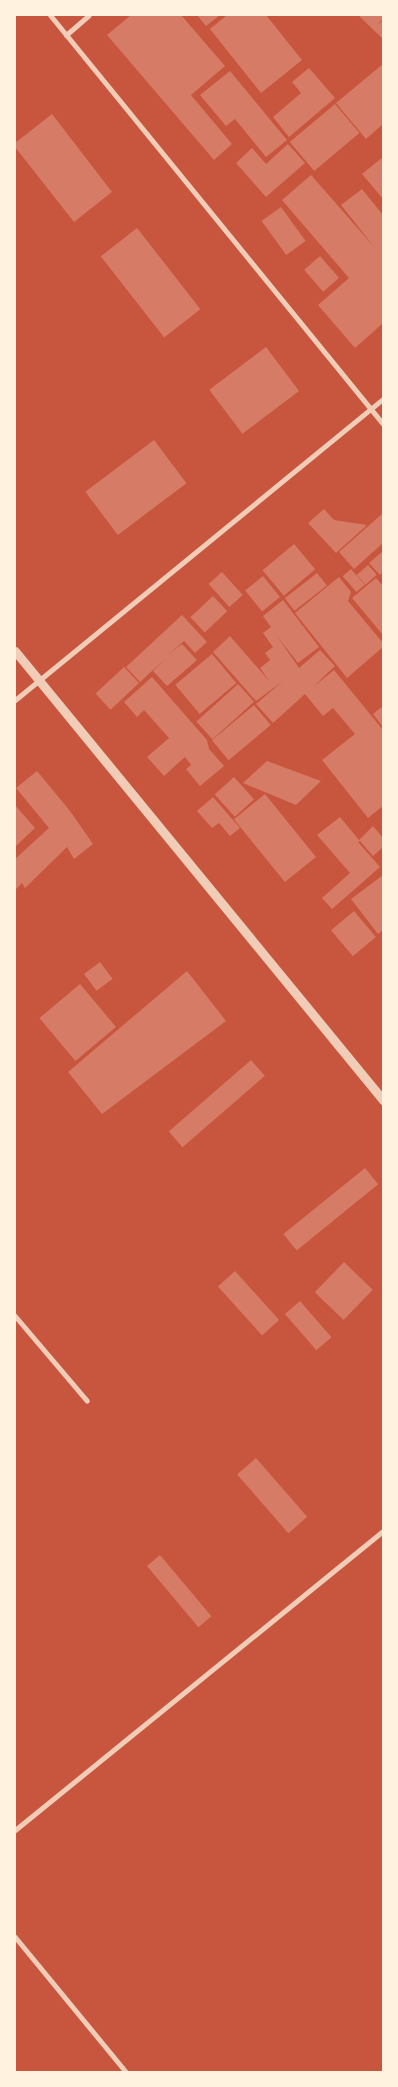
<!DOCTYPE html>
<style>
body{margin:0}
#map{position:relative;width:398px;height:2087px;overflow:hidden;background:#c8553d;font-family:"Fira Sans",sans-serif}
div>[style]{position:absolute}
.building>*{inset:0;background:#d67c66;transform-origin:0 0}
.minor>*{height:5px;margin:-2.5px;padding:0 2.5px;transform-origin:2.5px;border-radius:2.5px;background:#f1ccb7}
.tertiary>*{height:9px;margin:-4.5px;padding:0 4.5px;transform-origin:4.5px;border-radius:4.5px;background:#f1ccb7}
span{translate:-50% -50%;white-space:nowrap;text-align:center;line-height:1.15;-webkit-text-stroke:5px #fff3e0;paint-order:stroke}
.frame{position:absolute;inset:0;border:16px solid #fff3e0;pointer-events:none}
</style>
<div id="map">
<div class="building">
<div style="clip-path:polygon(131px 15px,181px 15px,225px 66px,191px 95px,232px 144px,214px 160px,107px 35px)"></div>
<div style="clip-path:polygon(197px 15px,220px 15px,206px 26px)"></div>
<div style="clip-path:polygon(227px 15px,266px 15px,302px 60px,261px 93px,210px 29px)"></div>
<div style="clip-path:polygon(358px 15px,383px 15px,383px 19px,377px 25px,383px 21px,383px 39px)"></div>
<div style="clip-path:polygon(383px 64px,383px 124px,366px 139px,336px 103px)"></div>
<div style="clip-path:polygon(309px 68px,335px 98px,289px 137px,273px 117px,301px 93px,292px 82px)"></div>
<div style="clip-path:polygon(230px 71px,287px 140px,266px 157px,235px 119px,226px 126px,200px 95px)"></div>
<div style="left:335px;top:104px;width:38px;height:59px;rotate:50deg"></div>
<div style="clip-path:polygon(52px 114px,112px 192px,74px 222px,15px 147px,15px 143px)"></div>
<div style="clip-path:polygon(288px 144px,305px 163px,266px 197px,236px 163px,252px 148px,266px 164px)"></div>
<div style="clip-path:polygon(383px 157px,383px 199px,362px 174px)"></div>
<div style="clip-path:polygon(311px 175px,375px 248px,341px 205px,362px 189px,383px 215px,383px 323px,355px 348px,318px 305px,349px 278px,282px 200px)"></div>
<div style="left:281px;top:207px;width:42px;height:24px;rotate:54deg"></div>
<div style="left:137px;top:228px;width:103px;height:46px;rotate:52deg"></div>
<div style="left:320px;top:256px;width:29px;height:21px;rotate:49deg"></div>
<div style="left:266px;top:347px;width:55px;height:71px;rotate:53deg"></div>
<div style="left:154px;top:440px;width:54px;height:86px;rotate:53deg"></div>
<div style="clip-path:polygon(324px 509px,334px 520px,367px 525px,336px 553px,308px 523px)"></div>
<div style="clip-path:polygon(383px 513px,383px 543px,354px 569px,339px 552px)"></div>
<div style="left:294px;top:544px;width:33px;height:41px;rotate:50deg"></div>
<div style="clip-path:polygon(383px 551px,383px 572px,380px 575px,369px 563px)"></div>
<div style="left:368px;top:565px;width:13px;height:15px;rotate:48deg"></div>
<div style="left:351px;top:569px;width:21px;height:11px;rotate:49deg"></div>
<div style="left:222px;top:572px;width:31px;height:18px;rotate:48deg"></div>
<div style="left:317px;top:573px;width:16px;height:41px;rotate:52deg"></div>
<div style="left:263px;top:576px;width:27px;height:23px;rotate:51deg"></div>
<div style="clip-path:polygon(339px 577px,351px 592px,348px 601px,383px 643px,383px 647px,347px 678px,295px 613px)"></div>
<div style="clip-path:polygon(376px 578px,383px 586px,383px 635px,352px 598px)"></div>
<div style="left:213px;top:596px;width:21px;height:31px;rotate:47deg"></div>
<div style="clip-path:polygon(283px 600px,319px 647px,298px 663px,277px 636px,299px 668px,320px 650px,335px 666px,313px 687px,334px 670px,383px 730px,383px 806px,368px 818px,322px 760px,355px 734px,333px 708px,323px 716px,305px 694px,273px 723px,256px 704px,283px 681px,256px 701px,213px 652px,230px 636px,270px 682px,260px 668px,270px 660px,265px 653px,273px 647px,263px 633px,271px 627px,263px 616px)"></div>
<div style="clip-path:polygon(182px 615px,207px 642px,195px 653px,184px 641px,168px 655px,182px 644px,197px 660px,167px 686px,153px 671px,165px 659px,140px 682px,126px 667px)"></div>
<div style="left:212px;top:654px;width:38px;height:48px;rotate:50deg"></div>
<div style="left:124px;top:667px;width:22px;height:39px;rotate:47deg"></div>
<div style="clip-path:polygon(152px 677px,207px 740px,209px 749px,224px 766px,200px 786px,186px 769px,191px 765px,185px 757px,164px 776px,147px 757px,169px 738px,144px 710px,137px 717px,124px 702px)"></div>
<div style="left:238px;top:684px;width:24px;height:56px;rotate:48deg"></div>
<div style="left:254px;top:705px;width:26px;height:55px;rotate:50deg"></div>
<div style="clip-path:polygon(383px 706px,383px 727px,373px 714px)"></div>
<div style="clip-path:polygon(267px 761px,321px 781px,296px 805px,243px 783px)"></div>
<div style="clip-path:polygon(37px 771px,70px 811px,93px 844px,74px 859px,67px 847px,25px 888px,22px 883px,15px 890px,15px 859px,49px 828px,16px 788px)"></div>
<div style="left:234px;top:777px;width:30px;height:26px;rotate:48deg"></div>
<div style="left:265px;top:794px;width:81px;height:40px;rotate:51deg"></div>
<div style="clip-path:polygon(213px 797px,240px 828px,230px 836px,219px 823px,212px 828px,197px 811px)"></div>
<div style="clip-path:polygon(15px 805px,35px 828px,15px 847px)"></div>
<div style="clip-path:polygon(340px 817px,359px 840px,373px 826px,383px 838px,383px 847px,373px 856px,360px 841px,358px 842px,380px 867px,332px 909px,322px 898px,350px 873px,317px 835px)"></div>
<div style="clip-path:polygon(383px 875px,383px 930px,378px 934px,351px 899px)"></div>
<div style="left:354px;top:911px;width:34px;height:30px;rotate:50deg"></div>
<div style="left:100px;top:962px;width:21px;height:20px;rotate:53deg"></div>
<div style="clip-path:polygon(187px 971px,226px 1021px,102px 1114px,68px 1072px)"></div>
<div style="left:80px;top:984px;width:56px;height:53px;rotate:50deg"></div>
<div style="left:251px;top:1060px;width:21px;height:109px;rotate:49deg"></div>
<div style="left:365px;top:1168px;width:21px;height:105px;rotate:51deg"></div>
<div style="left:344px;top:1262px;width:40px;height:42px;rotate:44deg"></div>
<div style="left:235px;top:1271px;width:66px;height:23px;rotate:48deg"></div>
<div style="left:300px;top:1301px;width:48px;height:20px;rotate:49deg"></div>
<div style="left:256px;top:1458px;width:78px;height:25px;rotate:49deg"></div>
<div style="left:160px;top:1555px;width:80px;height:17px;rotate:50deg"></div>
</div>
<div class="minor">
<div style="left:50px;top:15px;width:527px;rotate:50.85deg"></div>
<div style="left:66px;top:35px;width:30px;rotate:-41deg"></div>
<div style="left:15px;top:700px;width:475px;rotate:-39.3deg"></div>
<div style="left:15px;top:1316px;width:111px;rotate:49.7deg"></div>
<div style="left:15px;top:1830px;width:474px;rotate:-39.1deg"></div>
<div style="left:15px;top:1937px;width:175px;rotate:50.6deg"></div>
</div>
<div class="tertiary">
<div style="left:15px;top:651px;width:581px;rotate:50.66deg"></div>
</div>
<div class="frame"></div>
</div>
